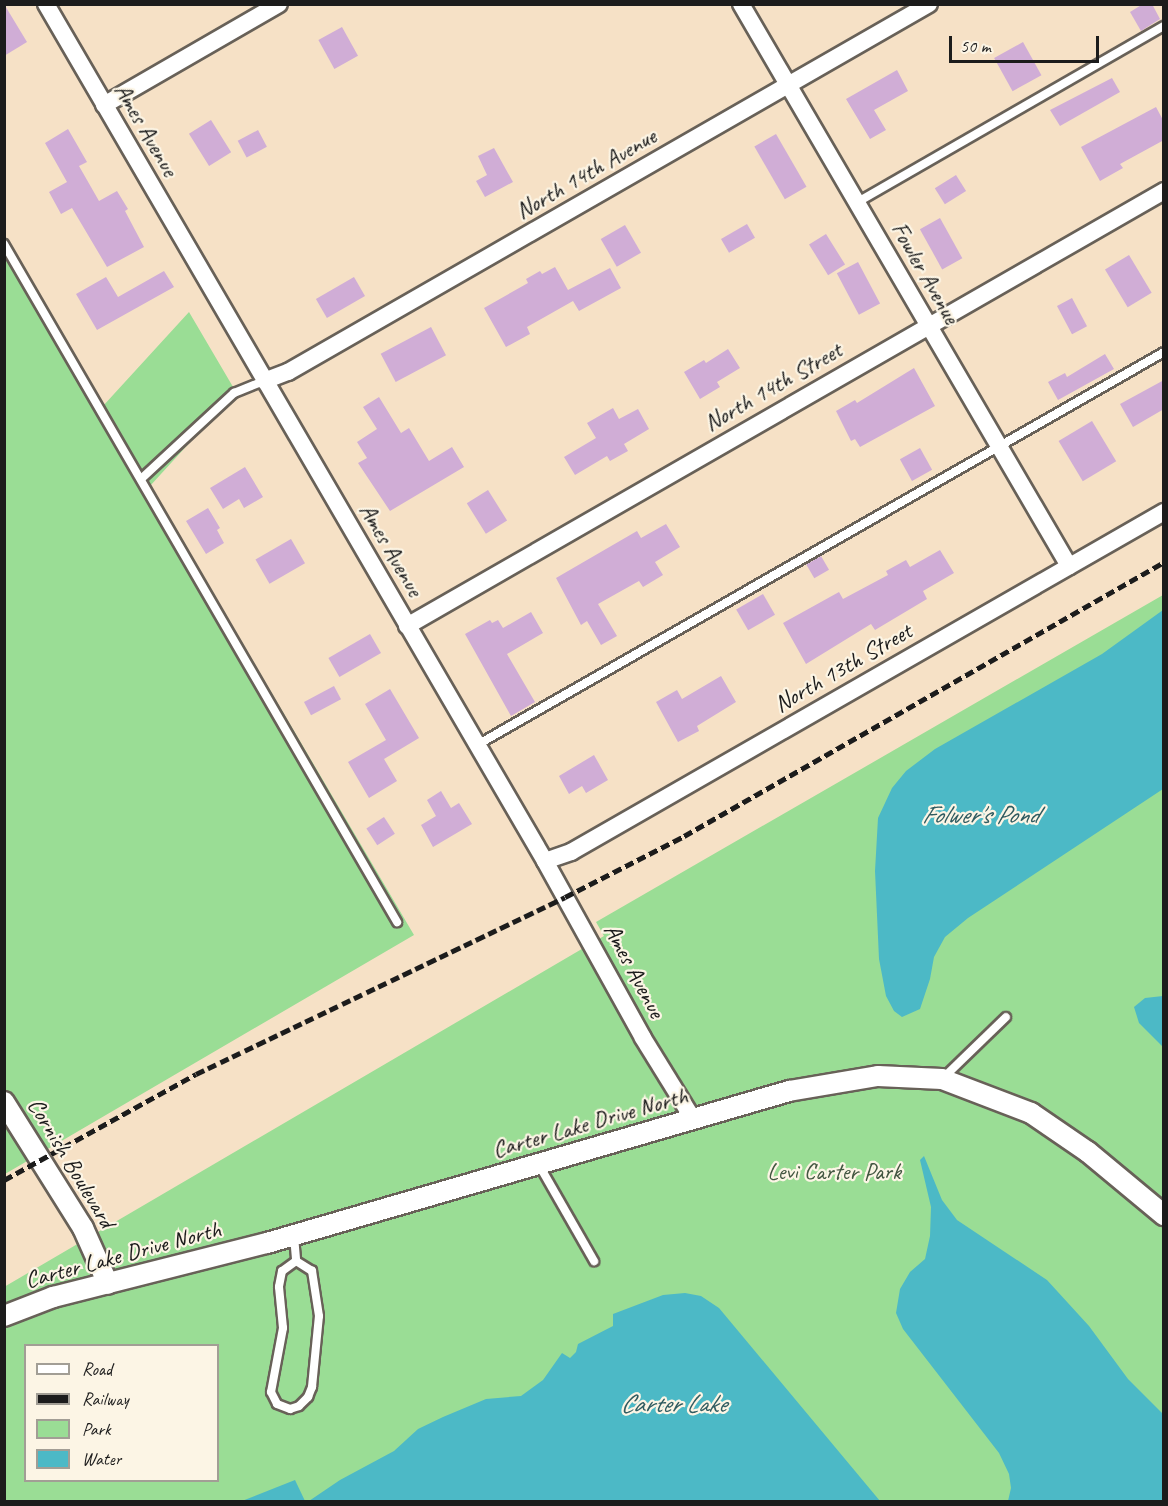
<!DOCTYPE html>
<style>
body{margin:0}
#map{position:relative;width:1168px;height:1506px;overflow:hidden;background:#f6e1c6;font-family:Caveat,sans-serif}
div>[style]{position:absolute}
.green>*{inset:0;background:#9add95}
.water>*{inset:0;background:#4cb9c6}
.building>*{inset:0;background:#d0add6;transform-origin:0 0}
.roads{filter:drop-shadow(2px 0 #686158) drop-shadow(-2px 0 #686158) drop-shadow(0 2px #686158) drop-shadow(0 -2px #686158)}
.service>*{height:8px;margin:-4px;padding:0 4px;transform-origin:4px;border-radius:4px;background:#fff}
.minor>*{height:16px;margin:-8px;padding:0 8px;transform-origin:8px;border-radius:8px;background:#fff}
.tertiary>*{height:20px;margin:-10px;padding:0 10px;transform-origin:10px;border-radius:10px;background:#fff}
.rail>*{height:4.5px;margin-top:-2.25px;transform-origin:0;background:repeating-linear-gradient(90deg,#1c1c1c 0 9px,transparent 0 13.5px)}
span{translate:-50% -50%;white-space:nowrap;text-align:center;line-height:1.15;-webkit-text-stroke:4.5px #fcf5e5;paint-order:stroke}
.street-label{font-size:24px;color:#1c1c1c}
.park-label{font-size:24px;color:#425640}
.water-label{font-size:26px;color:#2f5b60;font-style:italic}
.frame{position:absolute;inset:0;border:6px solid #1c1c1c;pointer-events:none}
.legend{position:absolute;left:24px;top:1344px;width:195px;height:138px;box-sizing:border-box;background:#fcf5e5;border:2px solid #a29e95;margin:0;padding:8px 10px;list-style:none;font-size:18px;color:#1c1c1c}
.legend li{display:flex;align-items:center;gap:12px;height:30px}
.legend b{width:30px;border:2px solid #a29e95}
.scale{position:absolute;left:949px;top:36px;width:150px;height:27px;box-sizing:border-box;border:3px solid #1c1c1c;border-top:0;padding-left:8px;font-size:18px;line-height:21px;white-space:nowrap;color:#1c1c1c;-webkit-text-stroke:4px #fcf5e5;paint-order:stroke}
</style>
<div id="map">
<div class="green">
<div style="clip-path:polygon(5px 239px,103px 406px,189px 312px,236px 392px,150px 486px,414px 935px,5px 1174px)"></div>
<div style="clip-path:polygon(evenodd,1163px 595px,1163px 1501px,5px 1501px,4px 1287px,604px 936px,596px 922px,1163px 595px,26px 1346px,218px 1346px,218px 1480px,26px 1480px,26px 1346px)"></div>
</div>
<div class="water">
<div style="clip-path:polygon(1163px 610px,1163px 789px,968px 918px,945px 937px,934px 957px,930px 979px,920px 1009px,902px 1017px,894px 1011px,886px 996px,879px 959px,875px 871px,878px 818px,892px 788px,906px 771px,935px 749px,1102px 654px)"></div>
<div style="clip-path:polygon(1163px 996px,1163px 1047px,1139px 1023px,1134px 1007px,1145px 998px)"></div>
<div style="clip-path:polygon(924px 1156px,942px 1200px,957px 1220px,1047px 1280px,1089px 1326px,1128px 1379px,1163px 1414px,1163px 1501px,1008px 1501px,1011px 1488px,1009px 1474px,999px 1453px,903px 1329px,896px 1313px,900px 1289px,910px 1272px,925px 1259px,930px 1236px,931px 1207px,920px 1160px)"></div>
<div style="clip-path:polygon(685px 1293px,701px 1296px,719px 1308px,880px 1501px,309px 1501px,340px 1480px,394px 1451px,418px 1429px,443px 1417px,486px 1399px,521px 1396px,543px 1380px,562px 1353px,570px 1358px,576px 1352px,578px 1344px,613px 1326px,613px 1314px,663px 1295px)"></div>
<div style="clip-path:polygon(295px 1480px,305px 1501px,242px 1501px)"></div>
</div>
<div class="building">
<div style="clip-path:polygon(4px 4px,27px 42px,4px 56px)"></div>
<div style="clip-path:polygon(1143px 4px,1152px 4px,1160px 19px,1141px 31px,1130px 12px)"></div>
<div style="left:342px;top:27px;width:33px;height:27px;rotate:61deg"></div>
<div style="left:1023px;top:42px;width:38px;height:33px;rotate:61deg"></div>
<div style="clip-path:polygon(897px 70px,908px 91px,874px 110px,886px 130px,870px 139px,846px 99px)"></div>
<div style="clip-path:polygon(1112px 78px,1120px 92px,1060px 126px,1050px 110px)"></div>
<div style="clip-path:polygon(1156px 107px,1164px 122px,1164px 140px,1120px 164px,1123px 168px,1100px 181px,1081px 147px)"></div>
<div style="left:211px;top:120px;width:38px;height:26px;rotate:58deg"></div>
<div style="clip-path:polygon(68px 129px,87px 162px,79px 166px,99px 201px,117px 191px,128px 209px,125px 211px,144px 247px,107px 267px,72px 208px,61px 214px,49px 192px,67px 182px,45px 143px)"></div>
<div style="left:258px;top:130px;width:19px;height:23px;rotate:62deg"></div>
<div style="left:776px;top:134px;width:61px;height:25px;rotate:60deg"></div>
<div style="clip-path:polygon(494px 148px,513px 182px,485px 197px,476px 181px,487px 175px,478px 156px)"></div>
<div style="left:956px;top:175px;width:19px;height:25px;rotate:58deg"></div>
<div style="left:940px;top:218px;width:46px;height:23px;rotate:61deg"></div>
<div style="left:747px;top:224px;width:16px;height:30px;rotate:60deg"></div>
<div style="left:625px;top:225px;width:32px;height:28px;rotate:60deg"></div>
<div style="left:826px;top:234px;width:36px;height:20px;rotate:58deg"></div>
<div style="left:1129px;top:255px;width:44px;height:28px;rotate:59deg"></div>
<div style="left:858px;top:262px;width:47px;height:24px;rotate:62deg"></div>
<div style="clip-path:polygon(555px 267px,568px 290px,610px 268px,621px 288px,579px 311px,573px 301px,527px 327px,530px 334px,506px 347px,484px 308px,528px 283px,526px 279px,540px 271px,542px 274px)"></div>
<div style="clip-path:polygon(164px 271px,174px 287px,97px 330px,76px 294px,106px 277px,118px 297px)"></div>
<div style="left:354px;top:277px;width:22px;height:44px;rotate:60deg"></div>
<div style="left:1072px;top:298px;width:32px;height:17px;rotate:62deg"></div>
<div style="left:431px;top:327px;width:32px;height:57px;rotate:62deg"></div>
<div style="clip-path:polygon(728px 349px,740px 368px,717px 382px,720px 387px,700px 399px,684px 372px,704px 360px,706px 363px)"></div>
<div style="clip-path:polygon(1105px 354px,1114px 369px,1058px 400px,1048px 382px,1065px 373px,1067px 377px)"></div>
<div style="clip-path:polygon(914px 368px,935px 406px,860px 447px,855px 439px,851px 441px,836px 411px,855px 400px,857px 403px)"></div>
<div style="clip-path:polygon(1164px 380px,1164px 409px,1133px 427px,1120px 404px)"></div>
<div style="clip-path:polygon(379px 397px,401px 433px,409px 428px,429px 461px,452px 447px,464px 467px,390px 511px,358px 463px,367px 458px,357px 442px,377px 429px,363px 407px)"></div>
<div style="clip-path:polygon(613px 408px,619px 419px,638px 409px,649px 429px,624px 444px,628px 451px,610px 461px,607px 456px,575px 475px,564px 457px,596px 438px,587px 423px)"></div>
<div style="left:1092px;top:421px;width:47px;height:39px;rotate:59deg"></div>
<div style="left:920px;top:448px;width:25px;height:23px;rotate:61deg"></div>
<div style="clip-path:polygon(245px 467px,263px 497px,244px 508px,239px 499px,223px 509px,210px 488px)"></div>
<div style="left:488px;top:490px;width:36px;height:25px;rotate:58deg"></div>
<div style="clip-path:polygon(208px 508px,220px 528px,217px 530px,224px 543px,206px 554px,186px 521px)"></div>
<div style="clip-path:polygon(666px 524px,680px 547px,655px 562px,663px 575px,643px 587px,639px 581px,598px 604px,617px 636px,601px 645px,587px 621px,581px 625px,556px 578px,637px 531px,641px 538px)"></div>
<div style="left:291px;top:539px;width:28px;height:41px;rotate:60deg"></div>
<div style="clip-path:polygon(940px 550px,954px 573px,923px 591px,927px 599px,875px 630px,871px 624px,806px 664px,783px 623px,839px 592px,843px 599px,888px 575px,886px 571px,906px 560px,910px 567px)"></div>
<div style="left:821px;top:556px;width:16px;height:17px;rotate:60deg"></div>
<div style="left:763px;top:594px;width:24px;height:31px;rotate:60deg"></div>
<div style="clip-path:polygon(531px 612px,543px 633px,507px 654px,535px 702px,511px 716px,465px 634px,490px 620px,492px 623px,498px 620px,503px 628px)"></div>
<div style="left:370px;top:634px;width:22px;height:48px;rotate:60deg"></div>
<div style="clip-path:polygon(721px 676px,736px 702px,697px 726px,699px 731px,678px 742px,656px 702px,677px 690px,682px 699px)"></div>
<div style="left:334px;top:686px;width:15px;height:34px;rotate:62deg"></div>
<div style="clip-path:polygon(390px 689px,419px 738px,384px 759px,397px 781px,369px 798px,348px 762px,386px 740px,365px 704px)"></div>
<div style="clip-path:polygon(594px 755px,608px 780px,586px 793px,582px 786px,569px 794px,559px 776px)"></div>
<div style="clip-path:polygon(441px 791px,451px 808px,459px 803px,472px 824px,433px 847px,421px 825px,436px 816px,427px 800px)"></div>
<div style="left:384px;top:817px;width:20px;height:21px;rotate:57deg"></div>
</div>
<div class="roads">
<div class="service">
<div style="left:856px;top:203px;width:355px;rotate:-29.9deg"></div>
<div style="left:4px;top:244px;width:784px;rotate:59.9deg"></div>
<div style="left:141px;top:479px;width:127px;rotate:-42.8deg"></div>
<div style="left:234px;top:393px;width:32px;rotate:-22deg"></div>
<div style="left:477px;top:745px;width:791px;rotate:-29.77deg"></div>
<div style="left:942px;top:1079px;width:89px;rotate:-44.1deg"></div>
<div style="left:539px;top:1165px;width:111px;rotate:60.2deg"></div>
<div style="left:294px;top:1236px;width:25px;rotate:85deg"></div>
<div style="left:296px;top:1261px;width:17px;rotate:144deg"></div>
<div style="left:282px;top:1271px;width:16px;rotate:101deg"></div>
<div style="left:279px;top:1287px;width:41px;rotate:84.4deg"></div>
<div style="left:283px;top:1328px;width:65px;rotate:100.6deg"></div>
<div style="left:271px;top:1392px;width:13px;rotate:63deg"></div>
<div style="left:277px;top:1404px;width:14px;rotate:21deg"></div>
<div style="left:290px;top:1409px;width:9px;rotate:-18deg"></div>
<div style="left:299px;top:1406px;width:13px;rotate:-45deg"></div>
<div style="left:308px;top:1397px;width:11px;rotate:-68deg"></div>
<div style="left:312px;top:1387px;width:71px;rotate:-84.4deg"></div>
<div style="left:319px;top:1316px;width:46px;rotate:-98.8deg"></div>
<div style="left:312px;top:1271px;width:19px;rotate:-148deg"></div>
</div>
<div class="minor">
<div style="left:46px;top:4px;width:992px;rotate:59.79deg"></div>
<div style="left:545px;top:861px;width:202px;rotate:61deg"></div>
<div style="left:643px;top:1038px;width:95px;rotate:58.3deg"></div>
<div style="left:741px;top:4px;width:651px;rotate:59.73deg"></div>
<div style="left:104px;top:105px;width:202px;rotate:-30deg"></div>
<div style="left:264px;top:381px;width:26px;rotate:-21deg"></div>
<div style="left:288px;top:372px;width:739px;rotate:-29.86deg"></div>
<div style="left:407px;top:626px;width:873px;rotate:-29.88deg"></div>
<div style="left:545px;top:861px;width:28px;rotate:-19deg"></div>
<div style="left:571px;top:852px;width:684px;rotate:-29.83deg"></div>
</div>
<div class="tertiary">
<div style="left:4px;top:1102px;width:149px;rotate:57.9deg"></div>
<div style="left:83px;top:1228px;width:61px;rotate:65.9deg"></div>
<div style="left:4px;top:1316px;width:53px;rotate:-21.2deg"></div>
<div style="left:53px;top:1297px;width:221px;rotate:-14.2deg"></div>
<div style="left:267px;top:1243px;width:544px;rotate:-16.23deg"></div>
<div style="left:789px;top:1091px;width:90px;rotate:-9.6deg"></div>
<div style="left:878px;top:1076px;width:64px;rotate:2.7deg"></div>
<div style="left:942px;top:1079px;width:95px;rotate:20.9deg"></div>
<div style="left:1031px;top:1113px;width:69px;rotate:34.4deg"></div>
<div style="left:1088px;top:1152px;width:99px;rotate:39.7deg"></div>
</div>
</div>
<div class="rail">
<div style="left:4px;top:1180px;width:219px;rotate:-28.9deg"></div>
<div style="left:196px;top:1074px;width:409px;rotate:-25.6deg"></div>
<div style="left:565px;top:897px;width:134px;rotate:-27.1deg"></div>
<div style="left:684px;top:836px;width:553px;rotate:-29.72deg"></div>
</div>
<div class="street-label">
<span style="left:146px;top:130px;rotate:60deg">Ames Avenue</span>
<span style="left:586px;top:174px;rotate:-30deg">North 14th Avenue</span>
<span style="left:925px;top:273px;rotate:60deg">Fowler Avenue</span>
<span style="left:773px;top:387px;rotate:-30deg">North 14th Street</span>
<span style="left:391px;top:550px;rotate:60deg">Ames Avenue</span>
<span style="left:843px;top:668px;rotate:-30deg">North 13th Street</span>
<span style="left:634px;top:971px;rotate:62deg">Ames Avenue</span>
<span style="left:590px;top:1123px;rotate:-16deg">Carter Lake Drive North</span>
<span style="left:71px;top:1163px;rotate:59deg">Cornish Boulevard</span>
<span style="left:123px;top:1255px;rotate:-15deg">Carter Lake Drive North</span>
</div>
<div class="park-label">
<span style="left:834px;top:1172px">Levi Carter Park</span>
</div>
<div class="water-label">
<span style="left:980px;top:815px">Folwer's Pond</span>
<span style="left:673px;top:1404px">Carter Lake</span>
</div>
<div class="frame"></div>
<ul class="legend">
<li><b style="height:8px;background:#fff"></b>Road</li>
<li><b style="height:8px;background:#1c1c1c"></b>Railway</li>
<li><b style="height:16px;background:#9add95"></b>Park</li>
<li><b style="height:16px;background:#4cb9c6"></b>Water</li>
</ul>
<div class="scale">50 m</div>
</div>
